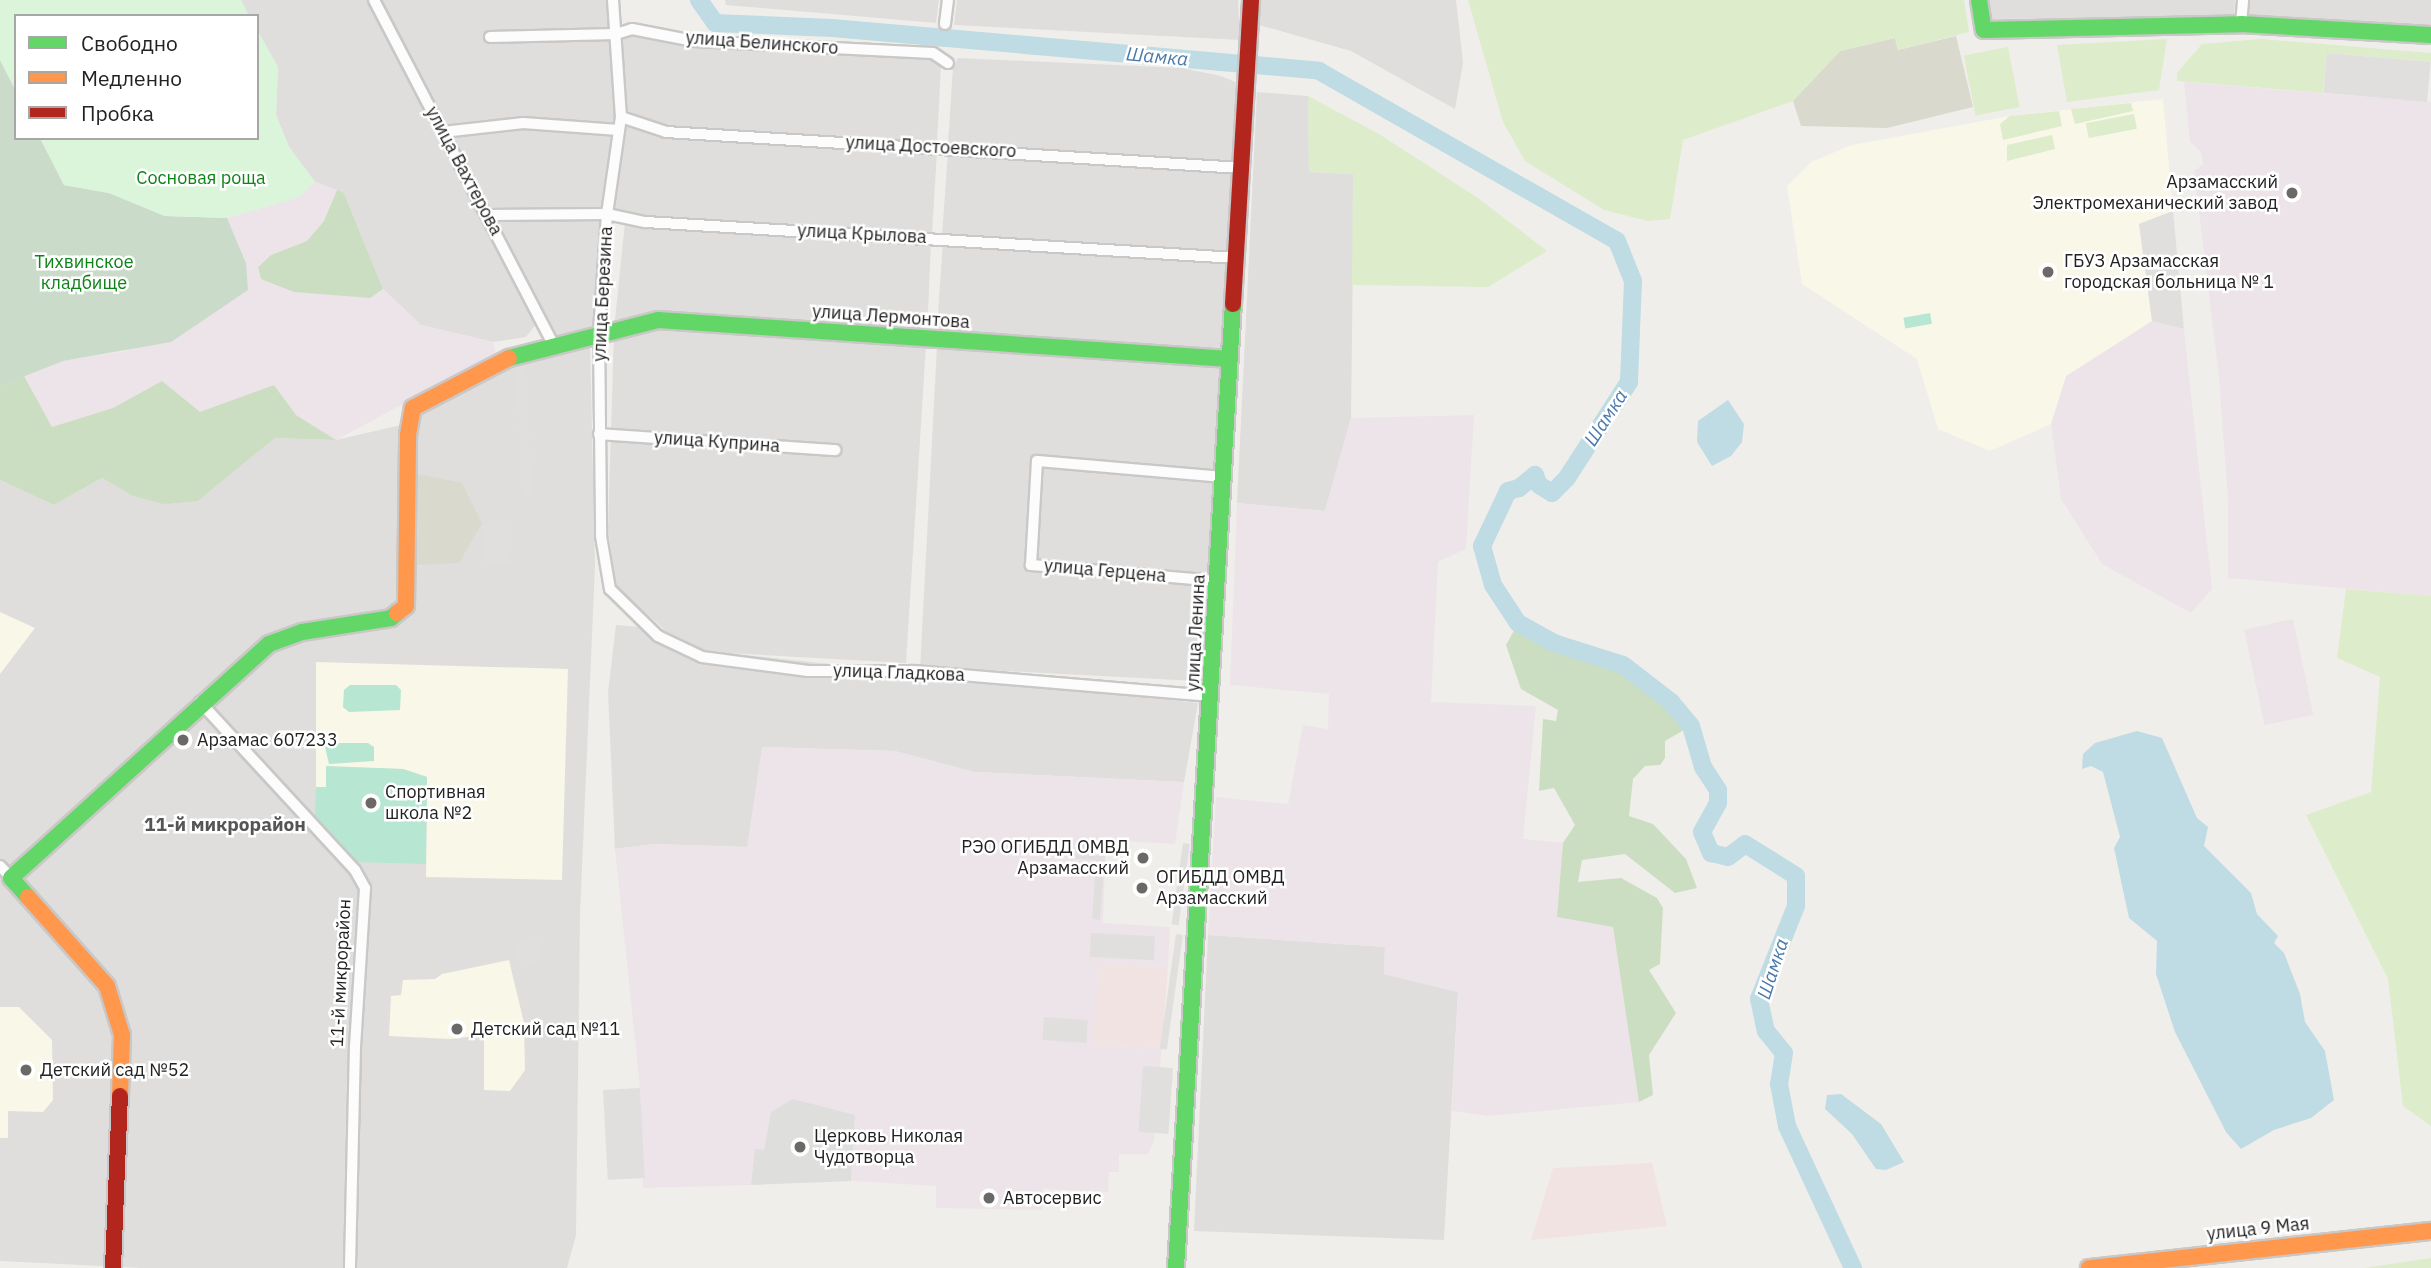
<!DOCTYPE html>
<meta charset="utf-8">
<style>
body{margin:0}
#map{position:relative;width:2431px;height:1268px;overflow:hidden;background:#f0eeeb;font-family:"IBM Plex Sans",sans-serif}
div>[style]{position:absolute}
.residential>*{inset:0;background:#dfdedc;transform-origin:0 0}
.commercial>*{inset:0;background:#f1e3e1}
.industrial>*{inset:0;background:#ede4e9;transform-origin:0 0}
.education>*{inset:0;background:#f8f7e8}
.religious>*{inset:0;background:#dededc}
.construction>*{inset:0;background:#d9d9cd}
.grass>*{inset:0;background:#ddeccb;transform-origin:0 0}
.forest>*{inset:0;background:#cbdec1}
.cemetery>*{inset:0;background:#cadbca}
.park>*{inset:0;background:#daf5da}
.pitch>*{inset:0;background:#b7e6d2;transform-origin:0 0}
.parking>*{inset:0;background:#e0dfde;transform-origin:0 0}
.round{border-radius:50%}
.water>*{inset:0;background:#bfdbe3}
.river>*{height:18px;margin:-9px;padding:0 9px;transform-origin:9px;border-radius:9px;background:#bfdbe3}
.roads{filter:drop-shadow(2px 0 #c9c8c7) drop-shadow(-2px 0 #c9c8c7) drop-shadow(0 2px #c9c8c7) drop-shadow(0 -2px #c9c8c7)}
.street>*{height:10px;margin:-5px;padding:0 5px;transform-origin:5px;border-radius:5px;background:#fdfcfc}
.fast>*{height:16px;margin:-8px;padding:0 8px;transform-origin:8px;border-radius:8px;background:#63d668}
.slow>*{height:16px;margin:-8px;padding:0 8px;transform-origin:8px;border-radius:8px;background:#ff974d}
.jam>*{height:16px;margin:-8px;padding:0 8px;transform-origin:8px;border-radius:8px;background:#b3261e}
.dots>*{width:19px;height:19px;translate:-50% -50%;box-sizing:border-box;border:4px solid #fff;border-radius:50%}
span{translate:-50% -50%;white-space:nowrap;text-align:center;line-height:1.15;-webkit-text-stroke:5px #fff;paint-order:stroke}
.street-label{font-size:18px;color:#222}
.park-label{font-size:18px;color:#0c8416}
.poi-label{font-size:18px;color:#222}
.right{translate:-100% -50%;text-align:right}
.left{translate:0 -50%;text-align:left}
.water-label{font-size:19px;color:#4a7aab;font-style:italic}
.neighbourhood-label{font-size:19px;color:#555;font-weight:700}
.legend{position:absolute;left:14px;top:14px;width:245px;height:126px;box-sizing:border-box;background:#fff;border:2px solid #a7a7a7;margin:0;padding:9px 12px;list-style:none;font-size:21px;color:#222}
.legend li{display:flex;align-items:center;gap:14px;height:35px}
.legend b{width:35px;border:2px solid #a7a7a7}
</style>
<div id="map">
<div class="residential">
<div style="clip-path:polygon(241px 0,370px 0,537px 323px,526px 337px,493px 342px,421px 325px,383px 289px,344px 193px,315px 182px,289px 147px,276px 115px,278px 67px,257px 30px,257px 16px,249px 16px)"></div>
<div style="clip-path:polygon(380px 0,610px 0,617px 123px,605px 194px,594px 327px,556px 336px)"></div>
<div style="clip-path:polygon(725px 0,939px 0,936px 23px,726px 5px)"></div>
<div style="clip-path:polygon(957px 0,1238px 0,1240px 40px,954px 25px)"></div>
<div style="clip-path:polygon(1260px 0,1456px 0,1463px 63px,1455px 109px,1351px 51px,1259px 25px)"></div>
<div style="clip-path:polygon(1985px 0,2235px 0,2234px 16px,1987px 19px)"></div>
<div style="clip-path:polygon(2250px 0,2431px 0,2431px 27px,2249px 17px)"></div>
<div style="clip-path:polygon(632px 31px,931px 58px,941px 64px,937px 143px,668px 131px,623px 116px,619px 37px)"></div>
<div style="clip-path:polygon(958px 58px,1182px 68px,1221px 76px,1240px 84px,1234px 163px,948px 144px,953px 67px)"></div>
<div style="clip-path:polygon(1257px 92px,1308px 96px,1309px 172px,1354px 174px,1351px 418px,1325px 511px,1237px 503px)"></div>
<div style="clip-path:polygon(622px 119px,663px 134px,937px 151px,932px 234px,649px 222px,608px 213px)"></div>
<div style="left:948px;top:151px;width:287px;height:84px;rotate:4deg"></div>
<div style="clip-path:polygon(625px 222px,931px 242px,927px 335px,658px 314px,615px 320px)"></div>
<div style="left:943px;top:242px;width:285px;height:94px;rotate:4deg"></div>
<div style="clip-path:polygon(668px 325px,926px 345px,906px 663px,727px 653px,1198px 703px,1184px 782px,974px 772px,895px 751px,763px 747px,748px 847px,655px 844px,615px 849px,608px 692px,616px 625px,664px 629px,616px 587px,608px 528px,614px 333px)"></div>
<div style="clip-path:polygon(590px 342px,595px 565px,580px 915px,576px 1235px,567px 1268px,142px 1268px,0 1261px,0 480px,54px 505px,102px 478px,133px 496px,198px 501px,275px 438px,336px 440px,401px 425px,454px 389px,527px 355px)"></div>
<div style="left:937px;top:346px;width:286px;height:321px;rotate:3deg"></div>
<div style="clip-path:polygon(1208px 935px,1385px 947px,1384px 974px,1458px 992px,1444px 1240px,1194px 1231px)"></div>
</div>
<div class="commercial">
<div style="clip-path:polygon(1100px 965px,1168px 967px,1162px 1043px,1146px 1049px,1090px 1045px)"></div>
<div style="clip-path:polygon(1652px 1163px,1667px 1226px,1531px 1240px,1553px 1168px)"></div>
</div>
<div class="industrial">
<div style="clip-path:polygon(2184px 82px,2431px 102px,2431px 596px,2228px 578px,2228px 501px,2219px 377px,2194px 171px,2203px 164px,2201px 152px,2190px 142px)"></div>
<div style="clip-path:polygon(315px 182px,337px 190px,324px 221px,307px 241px,271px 255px,258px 266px,261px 279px,370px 298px,383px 289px,421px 325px,493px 342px,496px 354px,336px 440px,296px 415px,274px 385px,200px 413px,162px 382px,113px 408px,52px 427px,24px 376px,63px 361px,126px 351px,246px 263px,227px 218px,299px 197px)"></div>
<div style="clip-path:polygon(2152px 321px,2184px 329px,2212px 589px,2191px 613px,2102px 564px,2061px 499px,2051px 424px,2066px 376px)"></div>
<div style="clip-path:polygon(1474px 415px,1466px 549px,1438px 562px,1431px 702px,1536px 706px,1523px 839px,1563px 843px,1558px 917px,1613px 927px,1639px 1102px,1488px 1116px,1452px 1111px,1458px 992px,1384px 974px,1385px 947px,1208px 935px,1216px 797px,1288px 804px,1303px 725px,1328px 729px,1329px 694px,1230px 685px,1237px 503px,1325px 511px,1351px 418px)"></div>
<div style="left:2293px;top:619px;width:98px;height:50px;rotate:78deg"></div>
<div style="clip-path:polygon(762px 747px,895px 751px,974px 772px,1184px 782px,1175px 844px,1106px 840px,1103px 923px,1170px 927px,1168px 967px,1100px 965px,1091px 1045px,1146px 1049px,1162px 1043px,1154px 1142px,1148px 1154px,1119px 1154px,1119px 1172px,1109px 1172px,1108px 1192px,1043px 1189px,1042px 1210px,936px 1208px,936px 1186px,851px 1181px,854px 1115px,831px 1110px,771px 1112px,764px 1151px,755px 1150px,751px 1185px,643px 1188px,640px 1088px,615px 849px,655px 844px,747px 847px)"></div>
</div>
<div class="education">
<div style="clip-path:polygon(2163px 99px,2173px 211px,2139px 224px,2152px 321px,2066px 376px,2051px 424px,1990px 451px,1938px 429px,1917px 359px,1802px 284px,1787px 186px,1811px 162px,1852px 145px,2010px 116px)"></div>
<div style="clip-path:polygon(0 612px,35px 628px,0 674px)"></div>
<div style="clip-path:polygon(316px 662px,568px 669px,562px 880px,426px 877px,427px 777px,403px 769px,326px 767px,326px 787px,316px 787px)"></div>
<div style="clip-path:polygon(509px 960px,524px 1023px,525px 1070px,510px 1091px,484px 1090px,484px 1035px,450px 1039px,389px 1036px,391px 996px,401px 995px,403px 980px,435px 979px,442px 974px)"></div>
<div style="clip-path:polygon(0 1007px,19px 1007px,52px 1040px,53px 1100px,43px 1112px,8px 1111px,8px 1138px,0 1138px)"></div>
</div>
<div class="religious">
<div style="clip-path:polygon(793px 1099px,855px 1115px,851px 1181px,751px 1185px,755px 1149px,764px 1150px,771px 1112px)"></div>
</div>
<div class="construction">
<div style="clip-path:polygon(1956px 36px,1973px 107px,1887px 128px,1801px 126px,1793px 101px,1840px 51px,1895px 38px,1898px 50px)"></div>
<div style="clip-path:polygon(418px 474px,462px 483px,482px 523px,459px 563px,416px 565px)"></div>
</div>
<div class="grass">
<div style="clip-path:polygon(1468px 0,1964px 0,1969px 32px,1898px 50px,1895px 38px,1840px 51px,1793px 101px,1683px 140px,1670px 219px,1648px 221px,1604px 210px,1525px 161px,1503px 122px)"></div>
<div style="clip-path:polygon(2167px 39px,2159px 90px,2067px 102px,2057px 45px)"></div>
<div style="clip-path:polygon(2261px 39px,2431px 53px,2431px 62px,2327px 53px,2323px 93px,2177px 81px,2177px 73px,2202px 44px)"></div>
<div style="left:2008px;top:47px;width:61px;height:45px;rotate:79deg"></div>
<div style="clip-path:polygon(1308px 96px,1379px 134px,1478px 198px,1547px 251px,1488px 287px,1352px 285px,1353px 174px,1309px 172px)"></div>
<div style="clip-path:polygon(2131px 103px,2133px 111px,2075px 124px,2071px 109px)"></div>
<div style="clip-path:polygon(2059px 111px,2062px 126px,2003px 140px,2000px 124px,2010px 116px)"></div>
<div style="left:2134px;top:114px;width:15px;height:49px;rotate:79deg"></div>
<div style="clip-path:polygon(2052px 135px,2055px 149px,2007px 161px,2007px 145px)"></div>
<div style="clip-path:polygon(2346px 589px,2431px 596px,2431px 1126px,2403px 1106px,2388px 979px,2306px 815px,2371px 792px,2380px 677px,2337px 658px)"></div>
<div style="clip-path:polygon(2431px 1258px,2431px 1268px,2364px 1268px)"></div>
</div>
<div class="forest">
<div style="clip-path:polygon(337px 190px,344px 193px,383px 289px,370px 298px,294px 292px,261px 279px,258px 267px,271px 255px,307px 241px,324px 221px)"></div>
<div style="clip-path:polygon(24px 376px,52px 427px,113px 408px,162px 381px,200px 412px,274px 385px,296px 415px,336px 440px,275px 438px,198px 501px,164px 504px,133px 496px,102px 478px,54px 505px,0 480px,0 386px)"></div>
<div style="clip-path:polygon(1518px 623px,1554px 643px,1623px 665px,1671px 702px,1691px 726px,1665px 741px,1665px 758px,1660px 765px,1645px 766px,1633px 779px,1629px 816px,1653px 824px,1686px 859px,1697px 888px,1675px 893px,1625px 854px,1582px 860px,1578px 882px,1621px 878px,1657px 898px,1663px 908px,1660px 964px,1649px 970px,1676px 1013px,1649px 1055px,1653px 1095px,1639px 1102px,1613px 927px,1557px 917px,1563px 843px,1575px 825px,1554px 788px,1539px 791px,1543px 719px,1556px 721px,1558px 710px,1521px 689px,1506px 645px)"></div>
</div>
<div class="cemetery">
<div style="clip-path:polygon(0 60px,16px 91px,16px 138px,40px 138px,64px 185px,109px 193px,165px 216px,227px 218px,246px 263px,248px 290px,171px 342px,63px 361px,0 386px)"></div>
</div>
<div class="park">
<div style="clip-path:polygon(0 0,241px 0,249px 16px,16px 16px,16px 91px,0 60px)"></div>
<div style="clip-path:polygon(257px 30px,278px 67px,276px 115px,289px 147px,315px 182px,299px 197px,227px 218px,165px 216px,109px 193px,64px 185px,40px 138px,257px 138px)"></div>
</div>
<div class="pitch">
<div style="left:1930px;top:313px;width:11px;height:27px;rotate:80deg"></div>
<div style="clip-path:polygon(350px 685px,396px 685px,401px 690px,400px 710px,349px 712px,343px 707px,344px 690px)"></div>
<div style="clip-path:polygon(329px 743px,368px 743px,374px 747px,374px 761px,329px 764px,325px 747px)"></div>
<div style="clip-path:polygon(326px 766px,403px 769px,427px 777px,426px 864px,356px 862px,315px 818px,316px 787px,326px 787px)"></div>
</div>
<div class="parking">
<div style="left:2327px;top:53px;width:104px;height:40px;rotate:5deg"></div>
<div style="clip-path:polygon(2173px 211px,2184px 329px,2152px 321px,2139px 224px)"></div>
<div style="left:526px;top:362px;width:134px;height:9px;rotate:88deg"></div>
<div style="left:484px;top:526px;width:28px;height:36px;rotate:2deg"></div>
<div style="clip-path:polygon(1077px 842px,1106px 844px,1100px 920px,1092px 919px,1096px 860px,1075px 859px)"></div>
<div style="left:1183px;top:843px;width:7px;height:82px;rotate:8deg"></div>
<div style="left:1091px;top:933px;width:64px;height:24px;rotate:3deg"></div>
<div style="left:1176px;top:934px;width:7px;height:116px;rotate:8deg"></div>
<div class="round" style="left:516px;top:937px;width:26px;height:26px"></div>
<div style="left:1044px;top:1017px;width:44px;height:23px;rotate:4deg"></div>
<div style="left:1143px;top:1066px;width:30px;height:66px;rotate:4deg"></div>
<div style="left:640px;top:1088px;width:90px;height:37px;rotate:87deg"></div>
</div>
<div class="water">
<div style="clip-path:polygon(1728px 400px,1744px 424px,1742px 442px,1731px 456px,1712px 466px,1697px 442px,1698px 421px)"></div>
<div style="clip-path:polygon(2137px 731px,2162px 738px,2197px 818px,2208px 827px,2204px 846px,2251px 893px,2257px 914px,2278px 936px,2274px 943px,2284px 953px,2300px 994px,2305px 1022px,2325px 1051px,2334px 1100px,2311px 1118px,2274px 1130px,2241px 1149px,2226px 1132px,2175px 1032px,2156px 974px,2157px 941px,2129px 918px,2114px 848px,2120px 837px,2103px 772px,2091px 766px,2082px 769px,2083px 754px,2095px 743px)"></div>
<div style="clip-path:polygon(1841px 1094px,1881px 1124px,1904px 1162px,1886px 1170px,1876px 1169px,1852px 1134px,1825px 1109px,1827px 1095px)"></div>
</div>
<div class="river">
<div style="left:699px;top:0;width:28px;rotate:55deg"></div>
<div style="left:715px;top:23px;width:117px;rotate:2.4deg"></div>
<div style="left:832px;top:28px;width:489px;rotate:5deg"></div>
<div style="left:1319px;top:71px;width:343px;rotate:29.7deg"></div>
<div style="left:1617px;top:241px;width:43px;rotate:68.2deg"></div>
<div style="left:1633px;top:281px;width:101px;rotate:92.3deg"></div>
<div style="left:1629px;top:382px;width:114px;rotate:122.9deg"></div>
<div style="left:1567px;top:478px;width:21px;rotate:135deg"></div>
<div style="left:1552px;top:493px;width:15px;rotate:-148deg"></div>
<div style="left:1539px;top:485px;width:11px;rotate:-112deg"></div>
<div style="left:1535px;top:475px;width:21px;rotate:141deg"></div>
<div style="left:1519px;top:488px;width:11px;rotate:165deg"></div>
<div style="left:1508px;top:491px;width:61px;rotate:115.3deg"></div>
<div style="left:1482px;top:546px;width:41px;rotate:74.2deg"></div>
<div style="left:1493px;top:585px;width:45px;rotate:56.7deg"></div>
<div style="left:1518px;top:623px;width:41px;rotate:29.1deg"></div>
<div style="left:1554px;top:643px;width:72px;rotate:17.7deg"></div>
<div style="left:1623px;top:665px;width:61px;rotate:37.6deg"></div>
<div style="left:1671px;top:702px;width:31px;rotate:50deg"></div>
<div style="left:1691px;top:726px;width:43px;rotate:73.7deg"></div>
<div style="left:1703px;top:767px;width:27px;rotate:57deg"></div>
<div style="left:1718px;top:790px;width:13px;rotate:90deg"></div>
<div style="left:1718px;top:803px;width:33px;rotate:119deg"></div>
<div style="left:1702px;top:832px;width:23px;rotate:67deg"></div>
<div style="left:1711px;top:853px;width:17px;rotate:13deg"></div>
<div style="left:1728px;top:857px;width:21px;rotate:-37deg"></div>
<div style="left:1745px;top:844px;width:60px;rotate:32.1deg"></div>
<div style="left:1796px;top:876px;width:30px;rotate:90deg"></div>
<div style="left:1796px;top:906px;width:100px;rotate:111.7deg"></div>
<div style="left:1759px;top:999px;width:33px;rotate:78deg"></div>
<div style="left:1766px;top:1031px;width:28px;rotate:51deg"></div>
<div style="left:1784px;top:1053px;width:31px;rotate:99deg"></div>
<div style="left:1779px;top:1084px;width:43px;rotate:79.2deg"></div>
<div style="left:1787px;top:1126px;width:157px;rotate:65.1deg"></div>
</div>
<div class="roads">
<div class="street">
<div style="left:374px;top:0;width:386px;rotate:62.5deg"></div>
<div style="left:613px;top:0;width:117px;rotate:86.1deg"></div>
<div style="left:621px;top:117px;width:98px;rotate:98.2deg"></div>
<div style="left:607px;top:214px;width:116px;rotate:93.9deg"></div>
<div style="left:599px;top:330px;width:206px;rotate:89.4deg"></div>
<div style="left:601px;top:536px;width:54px;rotate:80.4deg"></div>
<div style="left:610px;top:589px;width:67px;rotate:44.4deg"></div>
<div style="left:658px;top:636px;width:49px;rotate:25.5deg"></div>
<div style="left:702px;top:657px;width:107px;rotate:7.5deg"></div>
<div style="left:808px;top:671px;width:105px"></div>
<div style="left:913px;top:671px;width:300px;rotate:4.8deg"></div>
<div style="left:945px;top:24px;width:24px;rotate:-83deg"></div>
<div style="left:2241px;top:24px;width:24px;rotate:-85deg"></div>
<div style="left:490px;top:37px;width:126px;rotate:-1.4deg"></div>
<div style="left:616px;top:34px;width:17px;rotate:-17deg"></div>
<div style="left:632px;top:29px;width:63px;rotate:11deg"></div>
<div style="left:694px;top:41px;width:239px;rotate:2.9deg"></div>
<div style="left:933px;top:53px;width:18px;rotate:34deg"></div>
<div style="left:621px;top:117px;width:47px;rotate:18.4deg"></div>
<div style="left:666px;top:132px;width:577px;rotate:3.58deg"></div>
<div style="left:443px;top:132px;width:81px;rotate:-6.4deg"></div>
<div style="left:523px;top:123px;width:96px;rotate:4.2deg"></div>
<div style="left:487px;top:215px;width:120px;rotate:-0.5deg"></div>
<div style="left:607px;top:214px;width:40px;rotate:12deg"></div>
<div style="left:646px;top:222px;width:591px;rotate:3.49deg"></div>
<div style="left:599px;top:434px;width:237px;rotate:3.9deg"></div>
<div style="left:1218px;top:581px;width:188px;rotate:-175.1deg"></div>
<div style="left:1031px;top:565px;width:104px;rotate:-86.7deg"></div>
<div style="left:1037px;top:461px;width:188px;rotate:4.9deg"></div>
<div style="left:200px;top:702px;width:229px;rotate:47.3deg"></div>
<div style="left:355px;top:870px;width:21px;rotate:61deg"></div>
<div style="left:365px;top:888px;width:158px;rotate:93.6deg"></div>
<div style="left:355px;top:1046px;width:222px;rotate:91.3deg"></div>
<div style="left:0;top:866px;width:16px;rotate:47deg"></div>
</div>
<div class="fast">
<div style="left:1979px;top:0;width:30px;rotate:81deg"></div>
<div style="left:1984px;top:30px;width:257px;rotate:-1.3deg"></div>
<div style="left:2241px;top:24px;width:190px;rotate:3.3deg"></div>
<div style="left:509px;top:358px;width:154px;rotate:-14.3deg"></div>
<div style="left:658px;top:320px;width:573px;rotate:3.9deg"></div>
<div style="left:28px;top:897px;width:25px;rotate:-132deg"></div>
<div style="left:11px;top:878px;width:348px;rotate:-42.2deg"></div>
<div style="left:269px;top:644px;width:35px;rotate:-20deg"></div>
<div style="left:302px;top:632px;width:90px;rotate:-8.9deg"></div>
<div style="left:391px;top:618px;width:8px;rotate:-40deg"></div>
<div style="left:1176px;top:1268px;width:966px;rotate:-86.62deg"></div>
</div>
<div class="slow">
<div style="left:397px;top:613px;width:11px;rotate:-38deg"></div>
<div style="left:406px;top:606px;width:171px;rotate:-89.3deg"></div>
<div style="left:408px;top:435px;width:27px;rotate:-80deg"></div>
<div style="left:413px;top:408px;width:108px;rotate:-27.5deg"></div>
<div style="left:28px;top:897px;width:119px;rotate:48.4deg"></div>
<div style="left:107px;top:986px;width:51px;rotate:73deg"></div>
<div style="left:122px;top:1035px;width:61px;rotate:91.9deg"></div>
<div style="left:2089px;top:1268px;width:344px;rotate:-6.2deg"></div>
</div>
<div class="jam">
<div style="left:1233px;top:304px;width:305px;rotate:-86.6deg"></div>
<div style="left:113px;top:1268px;width:172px;rotate:-87.7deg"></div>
</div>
</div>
<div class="dots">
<div style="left:2292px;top:193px;background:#6a6968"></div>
<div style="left:2048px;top:272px;background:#6a6968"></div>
<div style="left:183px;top:740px;background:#6a6968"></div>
<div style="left:371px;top:803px;background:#6a6968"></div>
<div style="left:1143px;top:858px;background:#6a6968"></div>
<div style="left:1142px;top:888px;background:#6a6968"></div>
<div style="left:457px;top:1029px;background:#6a6968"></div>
<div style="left:26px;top:1070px;background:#6a6968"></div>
<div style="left:800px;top:1147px;background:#6a6968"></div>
<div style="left:989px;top:1198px;background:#6a6968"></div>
</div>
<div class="street-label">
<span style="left:762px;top:43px;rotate:4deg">улица Белинского</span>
<span style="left:931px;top:147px;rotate:3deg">улица Достоевского</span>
<span style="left:464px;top:171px;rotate:62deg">улица Вахтерова</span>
<span style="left:862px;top:234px;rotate:3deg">улица Крылова</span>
<span style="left:603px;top:294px;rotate:-87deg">улица Березина</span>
<span style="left:891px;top:317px;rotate:4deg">улица Лермонтова</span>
<span style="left:717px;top:442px;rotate:4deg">улица Куприна</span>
<span style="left:1105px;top:571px;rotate:5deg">улица Герцена</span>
<span style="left:1196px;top:633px;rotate:-87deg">улица Ленина</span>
<span style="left:899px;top:673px;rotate:2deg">улица Гладкова</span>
<span style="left:341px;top:973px;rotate:-87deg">11-й микрорайон</span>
<span style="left:2258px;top:1229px;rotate:-6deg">улица 9 Мая</span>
</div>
<div class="park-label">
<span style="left:201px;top:178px">Сосновая роща</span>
<span style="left:84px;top:273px">Тихвинское<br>кладбище</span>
</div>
<div class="poi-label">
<span class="right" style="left:2278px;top:193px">Арзамасский<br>Электромеханический завод</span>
<span class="left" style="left:2064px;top:272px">ГБУЗ Арзамасская<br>городская больница № 1</span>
<span class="left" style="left:197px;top:740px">Арзамас 607233</span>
<span class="left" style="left:385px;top:803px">Спортивная<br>школа №2</span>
<span class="right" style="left:1129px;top:858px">РЭО ОГИБДД ОМВД<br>Арзамасский</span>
<span class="left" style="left:1156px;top:888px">ОГИБДД ОМВД<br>Арзамасский</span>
<span class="left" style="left:471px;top:1029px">Детский сад №11</span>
<span class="left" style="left:40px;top:1070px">Детский сад №52</span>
<span class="left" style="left:814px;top:1147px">Церковь Николая<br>Чудотворца</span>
<span class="left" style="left:1003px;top:1198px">Автосервис</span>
</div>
<div class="water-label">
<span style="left:1157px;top:57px;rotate:5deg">Шамка</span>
<span style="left:1606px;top:418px;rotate:-57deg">Шамка</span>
<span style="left:1773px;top:969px;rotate:-72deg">Шамка</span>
</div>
<div class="neighbourhood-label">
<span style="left:225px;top:825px">11-й микрорайон</span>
</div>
<ul class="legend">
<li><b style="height:9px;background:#63d668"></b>Свободно</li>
<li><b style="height:9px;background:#ff974d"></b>Медленно</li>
<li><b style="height:9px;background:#b3261e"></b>Пробка</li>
</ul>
</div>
